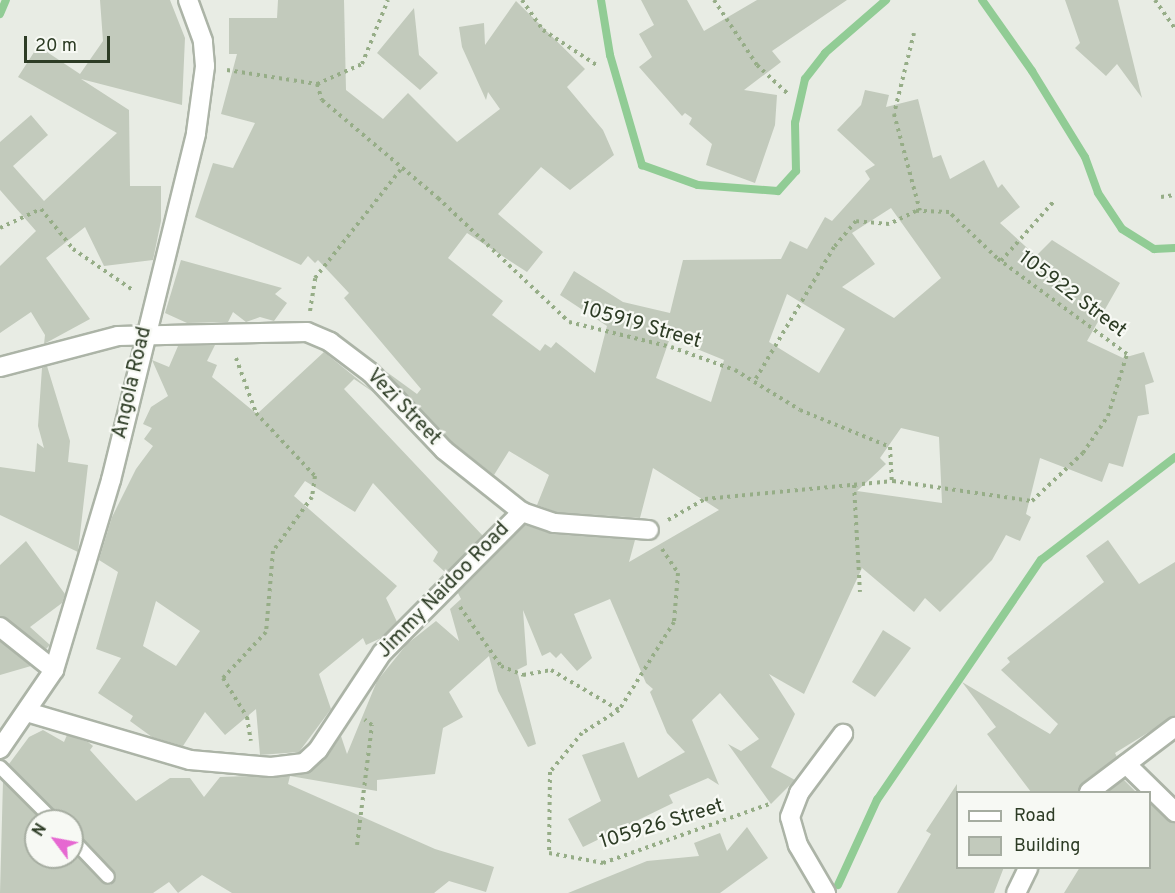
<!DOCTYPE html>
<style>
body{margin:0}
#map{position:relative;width:1175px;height:893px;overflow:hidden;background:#e8ece4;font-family:Overpass,sans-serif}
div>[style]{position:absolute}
.stream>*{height:8px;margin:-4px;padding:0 4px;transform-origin:4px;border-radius:4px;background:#91cc95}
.building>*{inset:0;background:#c2cabc}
.path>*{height:4px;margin-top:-2px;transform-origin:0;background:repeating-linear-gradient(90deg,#96ad87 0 3px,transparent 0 7.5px)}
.roads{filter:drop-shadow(2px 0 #acb4a7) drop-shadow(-2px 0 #acb4a7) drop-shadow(0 2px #acb4a7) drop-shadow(0 -2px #acb4a7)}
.lane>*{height:12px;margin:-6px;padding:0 6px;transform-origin:6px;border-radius:6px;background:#fff}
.street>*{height:18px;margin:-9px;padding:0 9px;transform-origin:9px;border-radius:9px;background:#fff}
span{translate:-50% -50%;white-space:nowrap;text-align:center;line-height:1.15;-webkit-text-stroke:4.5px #f7f9f4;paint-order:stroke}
.street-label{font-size:20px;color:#2d3c25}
.legend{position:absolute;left:956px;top:791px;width:195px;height:78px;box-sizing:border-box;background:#f7f9f4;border:2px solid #a6ada1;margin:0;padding:8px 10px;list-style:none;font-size:18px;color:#2d3c25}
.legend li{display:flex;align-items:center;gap:12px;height:30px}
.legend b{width:30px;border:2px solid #a6ada1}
.north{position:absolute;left:24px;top:809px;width:60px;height:60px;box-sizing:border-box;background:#f7f9f4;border:2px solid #a6ada1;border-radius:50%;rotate:302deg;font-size:16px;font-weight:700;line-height:24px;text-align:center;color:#2d3c25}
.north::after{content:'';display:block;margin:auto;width:21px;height:27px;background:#e668d1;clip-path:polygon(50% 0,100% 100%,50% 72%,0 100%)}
.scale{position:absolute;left:24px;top:36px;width:86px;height:27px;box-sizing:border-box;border:3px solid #2d3c25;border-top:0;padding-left:8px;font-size:18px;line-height:21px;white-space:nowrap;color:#2d3c25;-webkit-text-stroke:4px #f7f9f4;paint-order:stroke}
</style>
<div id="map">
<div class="stream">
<div style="left:601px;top:0;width:56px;rotate:80.7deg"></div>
<div style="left:610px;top:55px;width:115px;rotate:73.8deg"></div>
<div style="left:642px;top:165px;width:59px;rotate:19.7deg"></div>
<div style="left:698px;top:185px;width:80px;rotate:4.3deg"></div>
<div style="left:778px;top:191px;width:27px;rotate:-48deg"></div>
<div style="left:796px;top:171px;width:48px;rotate:-91.2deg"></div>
<div style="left:795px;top:123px;width:45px;rotate:-77.2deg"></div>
<div style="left:805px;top:79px;width:33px;rotate:-52deg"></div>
<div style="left:825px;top:53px;width:81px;rotate:-41deg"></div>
<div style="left:982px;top:0;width:87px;rotate:54.8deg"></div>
<div style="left:1032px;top:71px;width:101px;rotate:58.4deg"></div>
<div style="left:1085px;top:157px;width:38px;rotate:70deg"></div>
<div style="left:1098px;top:193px;width:43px;rotate:56.3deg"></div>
<div style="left:1122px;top:229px;width:38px;rotate:32deg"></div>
<div style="left:1154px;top:249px;width:21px;rotate:-3deg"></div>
<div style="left:0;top:14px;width:15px;rotate:-67deg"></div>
<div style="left:838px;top:885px;width:94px;rotate:-65.4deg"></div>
<div style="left:877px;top:800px;width:291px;rotate:-55.7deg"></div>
<div style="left:1041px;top:560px;width:169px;rotate:-37.5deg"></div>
</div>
<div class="building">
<div style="clip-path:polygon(100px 0,170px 0,185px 38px,182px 105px,81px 79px,129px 110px,130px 186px,161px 186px,161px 221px,153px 260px,104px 266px,85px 227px,46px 258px,90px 319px,44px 344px,45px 335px,31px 312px,0 333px,0 266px,36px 231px,0 190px,0 142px,31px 115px,48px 135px,13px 166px,44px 201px,117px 133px,18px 77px,38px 46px,80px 74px,103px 41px)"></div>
<div style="clip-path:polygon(evenodd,278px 0,344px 0,346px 90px,383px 119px,408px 93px,457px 142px,500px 109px,488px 92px,486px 100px,462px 47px,459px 27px,484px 23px,485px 45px,516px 1px,585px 69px,567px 87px,603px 130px,614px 155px,570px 190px,541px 167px,498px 214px,543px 252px,527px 272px,467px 233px,448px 258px,503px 301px,492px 315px,540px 351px,545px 344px,551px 348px,556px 342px,595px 373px,607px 326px,560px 295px,574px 271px,623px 302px,670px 313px,683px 260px,781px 259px,790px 241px,807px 249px,825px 217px,832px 221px,870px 179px,865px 171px,875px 165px,837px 130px,861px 105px,865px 90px,889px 95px,886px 107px,918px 99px,933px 158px,941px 155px,950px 179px,984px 160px,998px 188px,1002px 184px,1020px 207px,1000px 223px,1036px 256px,1052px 240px,1120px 283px,1087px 341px,1123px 358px,1144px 352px,1154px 382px,1145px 385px,1149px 414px,1138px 416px,1123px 467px,1109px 463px,1102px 482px,1040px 458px,1026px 514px,1031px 517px,1020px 541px,1006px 535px,992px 560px,940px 612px,925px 598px,914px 612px,862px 568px,804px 694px,769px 674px,795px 714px,771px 767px,795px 780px,771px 804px,728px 744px,741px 751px,759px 739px,720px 693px,692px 720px,719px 785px,708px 778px,669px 795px,673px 803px,583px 847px,568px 819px,601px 801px,582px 755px,624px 742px,638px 778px,685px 752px,667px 733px,650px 692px,653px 689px,646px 683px,610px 599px,574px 614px,592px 658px,577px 671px,561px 653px,556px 658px,550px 652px,542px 656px,523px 610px,527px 665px,517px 670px,536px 744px,528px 747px,498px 691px,489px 656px,449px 692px,463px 717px,443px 728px,435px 774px,377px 780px,377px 791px,290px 776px,288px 784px,435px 849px,494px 867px,486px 892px,449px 881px,434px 893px,232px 893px,202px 875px,178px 893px,169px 882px,153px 893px,0 893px,3px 781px,42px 821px,36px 821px,36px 857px,72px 857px,72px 851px,102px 883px,110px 885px,116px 879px,72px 831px,72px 821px,62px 821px,9px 764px,29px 737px,43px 730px,64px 742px,67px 735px,88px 742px,93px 746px,90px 750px,136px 801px,170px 778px,190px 778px,204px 797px,220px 777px,306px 774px,326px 758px,341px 736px,347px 754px,377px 681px,407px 644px,436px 621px,459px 641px,450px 609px,461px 599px,458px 593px,525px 525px,553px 534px,635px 540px,629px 562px,719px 510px,653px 468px,640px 518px,556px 512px,537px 505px,549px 475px,509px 451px,494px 475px,452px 442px,384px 370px,417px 394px,421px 389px,344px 298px,349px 293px,318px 260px,315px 263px,308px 256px,301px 265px,195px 217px,213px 163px,233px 168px,255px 123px,221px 114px,237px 54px,229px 54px,229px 18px,277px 18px,278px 0,891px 208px,941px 278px,894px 318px,842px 287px,875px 264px,852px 233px,891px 208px,278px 0,787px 294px,845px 329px,819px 373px,769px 342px,787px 294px,278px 0,670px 338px,724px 360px,711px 402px,656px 378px,670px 338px,278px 0,901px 428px,939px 437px,942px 503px,857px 491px,886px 464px,880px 458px,901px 428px)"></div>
<div style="clip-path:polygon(641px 0,687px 0,704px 31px,757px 0,847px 0,772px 51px,781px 62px,744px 90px,777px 95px,775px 125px,755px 183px,706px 165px,712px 144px,689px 124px,692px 118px,685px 113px,682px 116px,639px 67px,652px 57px,639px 34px,654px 25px)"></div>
<div style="clip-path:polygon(1065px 0,1118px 0,1142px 98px,1117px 64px,1106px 76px,1075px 48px,1080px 43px)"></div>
<div style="clip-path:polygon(414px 8px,419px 55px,438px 73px,420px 90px,377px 53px)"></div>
<div style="clip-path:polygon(181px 260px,282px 288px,275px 294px,287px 303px,274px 321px,260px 317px,246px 322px,233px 312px,228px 322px,187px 323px,165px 313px)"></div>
<div style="clip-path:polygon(evenodd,215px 345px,207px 361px,217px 365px,212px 377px,257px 414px,324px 352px,376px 394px,354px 379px,344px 389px,483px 536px,446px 573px,433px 561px,438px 552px,373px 483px,355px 512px,305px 481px,294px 496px,397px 586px,386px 598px,397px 622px,381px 638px,366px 645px,363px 638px,319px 674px,331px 709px,299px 752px,260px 755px,256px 709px,225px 735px,205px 712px,183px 746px,152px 737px,130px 721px,133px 716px,98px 693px,121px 658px,96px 649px,118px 572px,99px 560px,112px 517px,136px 469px,153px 446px,144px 439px,152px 428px,143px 424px,151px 407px,168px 396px,152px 360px,169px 367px,178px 346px,215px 345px,156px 601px,200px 631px,176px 666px,143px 646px,156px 601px)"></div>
<div style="clip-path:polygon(47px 366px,70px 441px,68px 462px,88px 465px,78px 552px,0 515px,0 467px,35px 472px,37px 443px,44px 448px,38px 426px,42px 368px)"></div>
<div style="clip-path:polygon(1108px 540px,1139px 584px,1175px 562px,1175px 716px,1115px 753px,1117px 757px,1082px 783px,1078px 792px,1031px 792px,987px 734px,996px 727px,962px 682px,1050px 734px,1058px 724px,1001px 670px,1010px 662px,1007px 658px,1104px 582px,1086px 556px)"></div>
<div style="clip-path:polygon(26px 541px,65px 594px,62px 603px,30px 627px,50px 645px,46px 649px,0 616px,0 565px)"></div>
<div style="clip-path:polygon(883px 630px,911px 648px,875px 697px,852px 682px)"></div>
<div style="clip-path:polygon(0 641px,31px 666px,0 675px)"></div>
<div style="clip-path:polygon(1124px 780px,1136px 792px,1107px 792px)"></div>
<div style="clip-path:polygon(957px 784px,957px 867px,1004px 867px,994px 893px,897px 893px,931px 834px,926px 831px)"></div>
<div style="clip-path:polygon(1149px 803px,1175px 823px,1175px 893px,1064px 893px,1080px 867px,1149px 867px)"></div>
<div style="clip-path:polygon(747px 827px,768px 858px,720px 893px,568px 893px,647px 861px,699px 856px,694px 843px,720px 833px,727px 851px)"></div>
</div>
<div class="path">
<div style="left:522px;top:0;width:37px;rotate:55deg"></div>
<div style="left:543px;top:30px;width:66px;rotate:33.2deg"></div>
<div style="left:714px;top:0;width:78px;rotate:56.5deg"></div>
<div style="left:757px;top:65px;width:41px;rotate:43deg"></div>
<div style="left:1155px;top:0;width:35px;rotate:55deg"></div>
<div style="left:914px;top:33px;width:83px;rotate:103.9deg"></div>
<div style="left:894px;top:114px;width:100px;rotate:75deg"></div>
<div style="left:227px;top:70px;width:91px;rotate:8.8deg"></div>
<div style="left:317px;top:84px;width:17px;rotate:73deg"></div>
<div style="left:322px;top:100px;width:152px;rotate:40.2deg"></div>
<div style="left:438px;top:198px;width:180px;rotate:43.4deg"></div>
<div style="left:569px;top:322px;width:105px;rotate:13.8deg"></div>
<div style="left:671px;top:347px;width:68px;rotate:19.8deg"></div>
<div style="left:735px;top:370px;width:76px;rotate:31.6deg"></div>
<div style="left:800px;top:410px;width:97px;rotate:22.3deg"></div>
<div style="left:890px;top:447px;width:35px;rotate:87deg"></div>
<div style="left:317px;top:84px;width:49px;rotate:-24deg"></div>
<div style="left:362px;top:64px;width:69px;rotate:-67.9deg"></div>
<div style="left:1161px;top:197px;width:14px;rotate:-8deg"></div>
<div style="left:0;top:228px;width:45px;rotate:-24.9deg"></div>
<div style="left:41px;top:209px;width:51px;rotate:51.3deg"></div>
<div style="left:73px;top:249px;width:74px;rotate:34.5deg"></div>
<div style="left:1001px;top:261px;width:80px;rotate:-48.5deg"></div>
<div style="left:310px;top:311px;width:33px;rotate:-81deg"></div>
<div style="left:315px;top:278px;width:140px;rotate:-51.7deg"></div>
<div style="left:236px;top:358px;width:59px;rotate:70deg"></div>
<div style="left:256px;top:413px;width:86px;rotate:46.9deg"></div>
<div style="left:315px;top:476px;width:21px;rotate:98deg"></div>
<div style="left:312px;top:497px;width:67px;rotate:125.8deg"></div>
<div style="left:273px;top:551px;width:81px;rotate:94.9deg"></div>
<div style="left:266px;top:632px;width:63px;rotate:133.1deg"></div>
<div style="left:223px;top:678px;width:46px;rotate:58.4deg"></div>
<div style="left:247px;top:717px;width:24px;rotate:81deg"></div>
<div style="left:854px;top:485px;width:107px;rotate:86.8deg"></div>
<div style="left:668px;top:520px;width:43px;rotate:-29.6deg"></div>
<div style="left:705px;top:499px;width:189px;rotate:-5.5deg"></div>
<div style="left:893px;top:481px;width:140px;rotate:8.2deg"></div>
<div style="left:1032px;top:501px;width:70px;rotate:-43.3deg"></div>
<div style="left:1083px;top:453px;width:45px;rotate:-56deg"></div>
<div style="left:1108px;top:416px;width:65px;rotate:-73deg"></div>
<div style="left:1127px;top:354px;width:162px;rotate:-143.6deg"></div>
<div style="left:997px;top:258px;width:66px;rotate:-136.2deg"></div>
<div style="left:949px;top:212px;width:33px;rotate:-178deg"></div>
<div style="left:916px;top:211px;width:30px;rotate:154deg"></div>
<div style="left:889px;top:224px;width:33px;rotate:-175deg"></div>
<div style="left:856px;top:221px;width:34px;rotate:130deg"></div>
<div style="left:834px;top:247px;width:157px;rotate:120.7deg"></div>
<div style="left:662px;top:549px;width:29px;rotate:56deg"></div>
<div style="left:678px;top:573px;width:49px;rotate:94.7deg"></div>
<div style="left:674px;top:622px;width:104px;rotate:122deg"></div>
<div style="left:619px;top:710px;width:44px;rotate:148.1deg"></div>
<div style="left:582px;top:733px;width:50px;rotate:129.4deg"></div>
<div style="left:550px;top:772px;width:81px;rotate:90.7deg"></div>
<div style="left:549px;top:853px;width:55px;rotate:10.5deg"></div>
<div style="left:603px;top:863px;width:177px;rotate:-19.5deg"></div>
<div style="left:460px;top:607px;width:72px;rotate:55.2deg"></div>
<div style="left:501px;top:666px;width:24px;rotate:22deg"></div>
<div style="left:523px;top:675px;width:28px;rotate:-10deg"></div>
<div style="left:551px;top:670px;width:79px;rotate:30.5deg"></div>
<div style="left:357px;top:845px;width:121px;rotate:-82.9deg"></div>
<div style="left:372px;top:725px;width:9px;rotate:-144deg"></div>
</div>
<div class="roads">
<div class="lane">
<div style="left:0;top:767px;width:76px;rotate:45deg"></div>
<div style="left:72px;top:839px;width:52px;rotate:46.5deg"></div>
</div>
<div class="street">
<div style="left:0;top:367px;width:122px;rotate:-14.7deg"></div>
<div style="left:118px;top:336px;width:189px;rotate:-1.2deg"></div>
<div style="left:307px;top:332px;width:25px;rotate:23deg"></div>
<div style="left:330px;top:342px;width:51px;rotate:37.1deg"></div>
<div style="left:371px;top:373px;width:106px;rotate:46.5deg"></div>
<div style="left:444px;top:450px;width:100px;rotate:38.5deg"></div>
<div style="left:522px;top:512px;width:34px;rotate:19deg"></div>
<div style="left:554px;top:523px;width:95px;rotate:4.2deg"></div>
<div style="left:0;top:627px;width:69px;rotate:38.5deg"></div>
<div style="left:27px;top:712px;width:170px;rotate:16.4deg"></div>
<div style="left:190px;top:760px;width:81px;rotate:4.9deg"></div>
<div style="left:271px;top:767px;width:33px;rotate:-7deg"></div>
<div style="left:304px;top:763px;width:19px;rotate:-43deg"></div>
<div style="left:318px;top:750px;width:116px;rotate:-56.6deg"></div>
<div style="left:382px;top:653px;width:199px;rotate:-45.2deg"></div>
<div style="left:0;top:749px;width:96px;rotate:-55.6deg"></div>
<div style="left:54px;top:670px;width:198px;rotate:-73.3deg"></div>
<div style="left:111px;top:480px;width:357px;rotate:-76.2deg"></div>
<div style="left:196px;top:133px;width:68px;rotate:-82.3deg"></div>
<div style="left:205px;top:66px;width:25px;rotate:-95deg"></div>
<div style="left:203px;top:41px;width:44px;rotate:-110.1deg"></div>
<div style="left:1126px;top:764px;width:69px;rotate:44.4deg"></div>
<div style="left:1089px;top:792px;width:108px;rotate:-37.1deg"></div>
<div style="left:826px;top:893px;width:56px;rotate:-120.3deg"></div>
<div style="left:798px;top:845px;width:29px;rotate:-106deg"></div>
<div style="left:790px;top:817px;width:26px;rotate:-69deg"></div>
<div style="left:799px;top:793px;width:74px;rotate:-53.3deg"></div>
<div style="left:1016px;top:893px;width:28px;rotate:-64deg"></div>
</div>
</div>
<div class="street-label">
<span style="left:1072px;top:295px;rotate:37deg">105922 Street</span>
<span style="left:641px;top:326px;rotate:16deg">105919 Street</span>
<span style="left:133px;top:383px;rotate:-77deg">Angola Road</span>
<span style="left:403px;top:408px;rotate:46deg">Vezi Street</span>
<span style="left:444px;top:591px;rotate:-46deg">Jimmy Naidoo Road</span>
<span style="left:662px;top:825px;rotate:-17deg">105926 Street</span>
</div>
<ul class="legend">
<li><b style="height:8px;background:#fff"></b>Road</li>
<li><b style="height:16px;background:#c2cabc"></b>Building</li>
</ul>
<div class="north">N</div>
<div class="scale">20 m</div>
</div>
